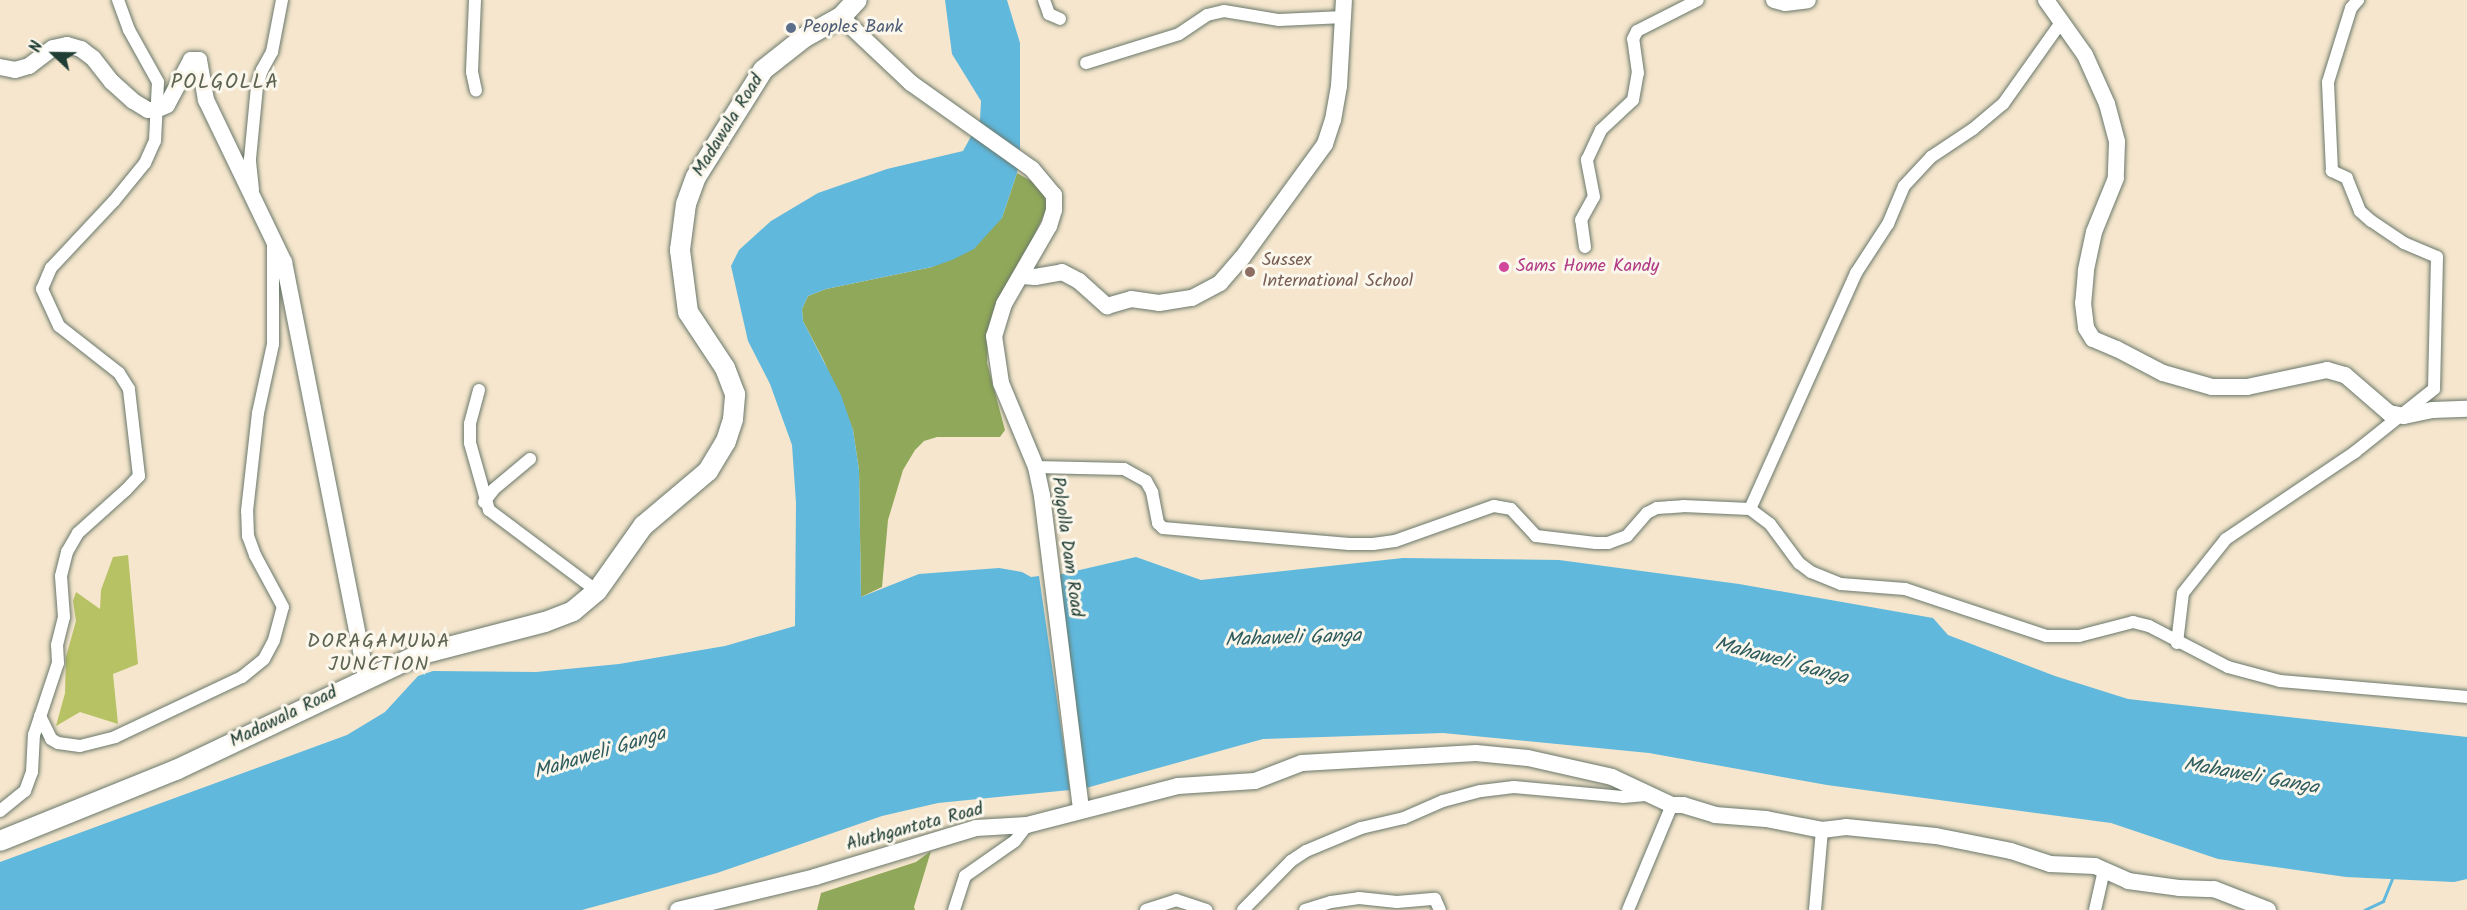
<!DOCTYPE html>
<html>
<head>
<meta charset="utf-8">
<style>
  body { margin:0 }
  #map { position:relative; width:2467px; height:910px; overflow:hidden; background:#f5e6cd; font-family:Kalam,sans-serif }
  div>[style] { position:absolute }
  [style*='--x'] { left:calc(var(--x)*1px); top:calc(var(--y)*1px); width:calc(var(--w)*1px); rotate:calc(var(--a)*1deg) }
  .green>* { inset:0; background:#b6c263 }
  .forest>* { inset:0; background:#90a859 }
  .water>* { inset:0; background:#60b8dd }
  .stream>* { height:3px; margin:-1.5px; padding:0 1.5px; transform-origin:1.5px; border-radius:1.5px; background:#60b8dd }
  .roads { filter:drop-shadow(0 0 2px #6a786a) drop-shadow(0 0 2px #6a786a) }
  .street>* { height:12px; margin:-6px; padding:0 6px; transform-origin:6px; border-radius:6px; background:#fff }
  .secondary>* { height:16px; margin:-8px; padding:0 8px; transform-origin:8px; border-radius:8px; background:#fff }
  .primary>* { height:20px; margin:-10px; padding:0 10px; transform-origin:10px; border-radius:10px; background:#fff }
  .dots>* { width:16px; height:16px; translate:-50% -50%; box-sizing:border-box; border:3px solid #fbf7ec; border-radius:50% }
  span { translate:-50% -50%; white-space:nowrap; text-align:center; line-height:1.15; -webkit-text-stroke:6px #fbf7ec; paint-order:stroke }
  .service-label { font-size:18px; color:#4e5e75 }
  .left { translate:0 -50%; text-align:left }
  .street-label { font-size:18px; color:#1f3d34 }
  .education-label { font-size:18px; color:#785e54 }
  .hotel-label { font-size:18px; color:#b23c85 }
  .water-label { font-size:20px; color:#2f5c5e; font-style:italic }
  .neighbourhood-label { font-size:20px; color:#5d6451; letter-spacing:1.5px }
  .quarter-label { font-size:21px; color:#5d6451; letter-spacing:1.5px }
  .north { position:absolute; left:24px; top:24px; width:60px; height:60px; -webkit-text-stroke:4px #fbf7ec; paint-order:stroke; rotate:292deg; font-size:16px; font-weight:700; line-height:24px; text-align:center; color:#1f3d34 }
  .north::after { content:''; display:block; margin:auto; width:21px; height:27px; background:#1f3d34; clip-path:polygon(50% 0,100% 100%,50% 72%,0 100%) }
</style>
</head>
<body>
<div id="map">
  <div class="green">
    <div style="clip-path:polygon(128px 555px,138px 664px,113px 674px,118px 724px,80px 712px,56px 726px,65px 693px,66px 657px,76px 621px,73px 601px,76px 592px,100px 609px,101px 590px,113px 557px)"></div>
  </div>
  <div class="forest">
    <div style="clip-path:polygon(1017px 173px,1040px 186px,1048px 206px,988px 335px,987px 363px,1005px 430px,1000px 437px,937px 437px,924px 441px,915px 450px,903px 470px,888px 520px,882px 587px,861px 597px,859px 470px,853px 430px,824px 361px,803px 321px,802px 309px,808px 296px,826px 289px,932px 267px,1002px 218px)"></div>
    <div style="clip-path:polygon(931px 851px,914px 907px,915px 910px,817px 910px,821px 893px,916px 862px)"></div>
  </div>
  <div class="water">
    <div style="clip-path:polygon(945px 0,1007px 0,1020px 43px,1020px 155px,1017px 173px,1002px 218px,974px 249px,952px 260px,932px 267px,826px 289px,808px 296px,802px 309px,803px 321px,841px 395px,853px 430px,859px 470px,861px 597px,919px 574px,999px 568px,1022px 572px,1031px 577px,1039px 576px,1070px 790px,938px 803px,882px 816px,717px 873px,582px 910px,0 910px,0 862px,347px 735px,385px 712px,418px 676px,433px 671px,536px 672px,619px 664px,725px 646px,795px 626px,796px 503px,792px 445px,770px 384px,748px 341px,731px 266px,739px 250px,771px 221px,818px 193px,887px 169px,963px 151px,980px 120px,981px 101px,952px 54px)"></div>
    <div style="clip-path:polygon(1136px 557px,1201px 580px,1403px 558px,1559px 560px,1739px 584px,1933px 618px,1948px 635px,2055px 676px,2128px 699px,2467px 737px,2467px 879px,2454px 882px,2346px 877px,2218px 859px,2111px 823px,1827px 785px,1649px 753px,1443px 733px,1263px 739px,1086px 788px,1058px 575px)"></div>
  </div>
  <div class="stream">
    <div style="--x:2364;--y:910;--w:21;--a:-25"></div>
    <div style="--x:2383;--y:901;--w:24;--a:-68"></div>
  </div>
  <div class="roads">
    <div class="street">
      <div style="--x:475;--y:0;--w:72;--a:92.4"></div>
      <div style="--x:472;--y:72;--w:19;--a:78"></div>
      <div style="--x:1044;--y:0;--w:15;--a:70"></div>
      <div style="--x:1049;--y:14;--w:12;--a:24"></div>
      <div style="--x:1086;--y:63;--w:97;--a:-17.3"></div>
      <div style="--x:1179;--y:34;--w:34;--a:-34"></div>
      <div style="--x:1207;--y:15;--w:17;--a:-13"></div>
      <div style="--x:1224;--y:11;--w:56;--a:9.3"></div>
      <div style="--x:1279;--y:20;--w:65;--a:-2.6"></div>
      <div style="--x:253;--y:190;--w:31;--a:-96"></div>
      <div style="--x:250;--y:159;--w:73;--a:-84.5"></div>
      <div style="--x:257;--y:86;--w:17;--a:-73"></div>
      <div style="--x:262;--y:70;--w:21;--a:-61"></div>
      <div style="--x:272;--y:52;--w:53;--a:-79.1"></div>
      <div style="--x:1585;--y:247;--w:27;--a:-98"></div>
      <div style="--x:1581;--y:220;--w:26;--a:-61"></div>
      <div style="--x:1594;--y:197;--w:38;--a:-101"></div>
      <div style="--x:1587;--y:160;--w:33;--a:-65"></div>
      <div style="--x:1601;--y:130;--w:44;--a:-43.2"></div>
      <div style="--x:1633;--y:100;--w:27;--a:-80"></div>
      <div style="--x:1638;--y:73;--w:34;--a:-98"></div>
      <div style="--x:1633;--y:39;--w:9;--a:-63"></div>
      <div style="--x:1637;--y:31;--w:68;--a:-26.9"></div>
      <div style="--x:479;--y:390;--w:35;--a:105"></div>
      <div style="--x:470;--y:424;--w:19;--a:90"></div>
      <div style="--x:470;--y:443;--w:70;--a:74.2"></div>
      <div style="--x:489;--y:510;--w:135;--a:36.9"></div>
      <div style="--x:1036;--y:467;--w:88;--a:1.3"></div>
      <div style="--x:1124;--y:469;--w:25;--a:29"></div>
      <div style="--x:1146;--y:481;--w:13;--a:61"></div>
      <div style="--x:1152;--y:492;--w:32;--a:79"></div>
      <div style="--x:1158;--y:523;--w:7;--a:45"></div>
      <div style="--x:1163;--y:528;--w:187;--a:4.9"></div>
      <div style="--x:1349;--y:544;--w:24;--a:0"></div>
      <div style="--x:1373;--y:544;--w:22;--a:-8"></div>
      <div style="--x:1395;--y:541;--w:105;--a:-19.5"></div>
      <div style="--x:1494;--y:506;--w:17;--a:10"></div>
      <div style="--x:1511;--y:509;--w:37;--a:47"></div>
      <div style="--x:1536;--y:536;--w:60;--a:6.7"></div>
      <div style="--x:1596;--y:543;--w:12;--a:0"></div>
      <div style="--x:1608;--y:543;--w:20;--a:-20"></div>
      <div style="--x:1627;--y:536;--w:30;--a:-49"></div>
      <div style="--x:1647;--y:513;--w:11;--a:-27"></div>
      <div style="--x:1657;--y:508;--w:26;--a:-4"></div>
      <div style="--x:1683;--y:506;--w:67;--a:2.6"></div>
      <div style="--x:1750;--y:509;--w:25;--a:37"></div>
      <div style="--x:1770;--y:524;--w:49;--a:53.4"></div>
      <div style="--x:1799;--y:563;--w:15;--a:37"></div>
      <div style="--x:1811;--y:572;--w:32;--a:22"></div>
      <div style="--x:1841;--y:584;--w:64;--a:4.5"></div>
      <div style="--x:1905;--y:589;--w:149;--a:18.4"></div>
      <div style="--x:2046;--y:636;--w:33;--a:0"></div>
      <div style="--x:2079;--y:636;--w:56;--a:-14.5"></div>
      <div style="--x:2133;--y:622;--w:16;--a:14"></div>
      <div style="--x:2149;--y:626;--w:89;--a:27.4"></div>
      <div style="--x:2228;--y:667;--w:54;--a:15.1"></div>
      <div style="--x:2280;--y:681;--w:188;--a:4.9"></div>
      <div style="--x:484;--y:502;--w:16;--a:-52"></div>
      <div style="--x:494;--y:489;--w:47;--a:-39.8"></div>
      <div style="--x:1750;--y:509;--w:259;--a:-65.8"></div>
      <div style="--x:1856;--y:273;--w:59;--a:-56.9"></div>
      <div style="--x:1888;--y:224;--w:41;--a:-67.2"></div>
      <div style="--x:1904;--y:186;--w:40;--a:-47"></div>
      <div style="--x:1931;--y:157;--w:50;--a:-33.7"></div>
      <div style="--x:1973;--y:129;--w:39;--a:-40"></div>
      <div style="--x:2003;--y:104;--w:102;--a:-54.6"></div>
      <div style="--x:2177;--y:643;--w:50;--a:-83.2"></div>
      <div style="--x:2183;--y:593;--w:69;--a:-51.5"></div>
      <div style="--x:2226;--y:539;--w:156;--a:-34"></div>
      <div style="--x:2355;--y:452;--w:101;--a:-38.6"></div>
      <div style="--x:2434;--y:389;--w:132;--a:-88.7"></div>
      <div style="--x:2437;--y:257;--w:36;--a:-157"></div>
      <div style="--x:2404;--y:243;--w:40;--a:-146"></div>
      <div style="--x:2371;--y:221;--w:15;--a:-138"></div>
      <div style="--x:2360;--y:211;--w:35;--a:-112"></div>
      <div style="--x:2347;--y:178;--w:17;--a:-155"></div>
      <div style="--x:2332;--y:171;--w:89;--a:-92.6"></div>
      <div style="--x:2328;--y:82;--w:77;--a:-72.7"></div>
      <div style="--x:2351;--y:8;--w:11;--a:-49"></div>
      <div style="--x:40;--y:716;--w:25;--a:64"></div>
      <div style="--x:51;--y:739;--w:8;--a:30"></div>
      <div style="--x:58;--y:743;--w:22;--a:8"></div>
      <div style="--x:80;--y:746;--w:36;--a:-14"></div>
      <div style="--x:115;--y:737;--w:140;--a:-25.3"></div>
      <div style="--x:242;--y:677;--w:28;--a:-39"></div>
      <div style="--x:264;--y:659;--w:21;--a:-62"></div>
      <div style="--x:274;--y:640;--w:34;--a:-75"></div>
      <div style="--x:283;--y:607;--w:59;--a:-118.3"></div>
      <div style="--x:255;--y:555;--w:20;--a:-110"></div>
      <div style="--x:248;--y:536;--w:25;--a:-92"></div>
      <div style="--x:247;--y:511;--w:99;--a:-83.6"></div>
      <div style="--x:258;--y:413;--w:71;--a:-77.7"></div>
      <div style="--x:273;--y:344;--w:101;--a:-90"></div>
      <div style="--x:0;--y:811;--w:32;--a:-39"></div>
      <div style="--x:25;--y:791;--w:20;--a:-70"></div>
      <div style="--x:32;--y:772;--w:37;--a:-87"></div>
      <div style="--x:34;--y:735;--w:76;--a:-71.6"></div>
      <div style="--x:58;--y:663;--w:18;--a:-93"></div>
      <div style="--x:57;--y:645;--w:29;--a:-76"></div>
      <div style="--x:64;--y:617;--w:41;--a:-94.2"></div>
      <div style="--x:61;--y:576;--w:25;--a:-76"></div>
      <div style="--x:67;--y:552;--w:22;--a:-60"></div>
      <div style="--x:78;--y:533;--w:64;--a:-41.9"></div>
      <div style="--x:126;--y:490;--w:19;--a:-47"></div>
      <div style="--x:139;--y:476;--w:88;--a:-96.6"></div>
      <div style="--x:129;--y:389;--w:19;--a:-122"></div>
      <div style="--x:119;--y:373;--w:76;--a:-141.9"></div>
      <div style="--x:59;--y:326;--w:41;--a:-114.7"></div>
      <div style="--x:42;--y:289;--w:23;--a:-67"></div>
      <div style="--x:51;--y:268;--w:92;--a:-46.8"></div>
      <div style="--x:114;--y:201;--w:49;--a:-50.8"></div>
      <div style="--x:145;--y:163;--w:24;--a:-66"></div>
      <div style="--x:155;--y:141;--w:59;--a:-87.1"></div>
      <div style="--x:158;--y:82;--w:60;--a:-119.1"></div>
      <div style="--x:129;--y:30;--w:32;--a:-110"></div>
      <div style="--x:954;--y:910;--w:36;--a:-72"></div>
      <div style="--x:965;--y:876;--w:61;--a:-35"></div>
      <div style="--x:1015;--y:841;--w:20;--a:-53"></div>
      <div style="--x:1146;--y:910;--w:32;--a:-18"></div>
      <div style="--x:1176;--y:900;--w:32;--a:18"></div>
      <div style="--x:1243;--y:910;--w:69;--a:-45.6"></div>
      <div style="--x:1291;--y:861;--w:18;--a:-34"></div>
      <div style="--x:1306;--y:851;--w:60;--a:-22.7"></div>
      <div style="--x:1361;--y:828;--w:44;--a:-13.1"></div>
      <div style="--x:1404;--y:818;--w:43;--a:-23.6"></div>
      <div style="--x:1443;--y:801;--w:39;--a:-15"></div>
      <div style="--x:1481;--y:791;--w:33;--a:-7"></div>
      <div style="--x:1514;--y:787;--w:109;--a:5.2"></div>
      <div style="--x:1623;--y:797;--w:25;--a:-5"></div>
      <div style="--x:1305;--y:910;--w:27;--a:-17"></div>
      <div style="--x:1331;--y:902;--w:28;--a:-8"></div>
      <div style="--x:1359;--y:898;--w:38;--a:6"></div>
      <div style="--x:1397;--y:902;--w:38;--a:-5"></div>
      <div style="--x:1435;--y:899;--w:12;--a:66"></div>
      <div style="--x:1628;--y:910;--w:114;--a:-67.3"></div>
      <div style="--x:1815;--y:910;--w:80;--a:-85"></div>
      <div style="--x:2095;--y:910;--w:41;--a:-77.3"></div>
    </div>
    <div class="secondary">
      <div style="--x:1774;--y:0;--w:11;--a:15"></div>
      <div style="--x:1785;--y:3;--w:23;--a:-7"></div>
      <div style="--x:2046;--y:0;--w:67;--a:54.7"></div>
      <div style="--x:2085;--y:55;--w:54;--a:65.8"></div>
      <div style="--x:2107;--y:104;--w:39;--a:75"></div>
      <div style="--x:2117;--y:142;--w:36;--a:92"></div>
      <div style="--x:2116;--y:178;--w:58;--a:112.2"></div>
      <div style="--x:2094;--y:232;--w:40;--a:102"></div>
      <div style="--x:2086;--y:271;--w:32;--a:95"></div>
      <div style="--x:2083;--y:303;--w:25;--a:83"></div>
      <div style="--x:2086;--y:328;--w:13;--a:58"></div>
      <div style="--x:2093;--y:339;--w:26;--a:23"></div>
      <div style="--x:2117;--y:349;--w:52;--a:27.6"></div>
      <div style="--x:2163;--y:373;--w:51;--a:15.9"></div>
      <div style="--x:2212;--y:387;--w:35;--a:0"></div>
      <div style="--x:2247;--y:387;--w:82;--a:-12"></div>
      <div style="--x:2327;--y:370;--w:19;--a:16"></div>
      <div style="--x:2345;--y:375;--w:58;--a:40.8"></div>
      <div style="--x:2389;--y:413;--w:15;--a:11"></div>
      <div style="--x:2404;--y:416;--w:29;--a:-12"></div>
      <div style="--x:2432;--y:410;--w:35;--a:-2"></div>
      <div style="--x:841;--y:17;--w:96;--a:43.3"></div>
      <div style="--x:911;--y:83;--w:148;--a:35.4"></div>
      <div style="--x:1032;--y:169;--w:34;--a:50"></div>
      <div style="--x:1054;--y:195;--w:15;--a:90"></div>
      <div style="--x:1054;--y:210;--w:17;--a:107"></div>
      <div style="--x:1049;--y:226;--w:90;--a:120"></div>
      <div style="--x:1004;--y:304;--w:34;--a:107"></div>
      <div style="--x:994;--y:336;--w:48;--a:81.5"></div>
      <div style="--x:1001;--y:383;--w:91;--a:67.4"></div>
      <div style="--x:1036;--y:467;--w:30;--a:78"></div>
      <div style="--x:1042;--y:496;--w:315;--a:82.9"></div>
      <div style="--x:0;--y:67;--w:15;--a:11"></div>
      <div style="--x:15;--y:70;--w:15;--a:-16"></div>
      <div style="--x:29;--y:66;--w:30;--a:-37"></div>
      <div style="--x:53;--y:48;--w:14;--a:-12"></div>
      <div style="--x:67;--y:45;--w:15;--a:16"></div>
      <div style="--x:81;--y:49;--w:15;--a:37"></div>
      <div style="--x:93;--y:58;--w:31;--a:52"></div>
      <div style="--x:112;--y:82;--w:28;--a:42"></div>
      <div style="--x:133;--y:101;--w:17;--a:31"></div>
      <div style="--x:148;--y:110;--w:8;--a:0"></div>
      <div style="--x:156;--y:110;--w:12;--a:-24"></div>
      <div style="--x:167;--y:105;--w:51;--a:-61.9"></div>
      <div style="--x:191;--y:60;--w:8;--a:0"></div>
      <div style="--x:199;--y:60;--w:41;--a:80.1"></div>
      <div style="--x:206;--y:100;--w:180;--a:64.3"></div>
      <div style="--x:284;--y:262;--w:424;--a:78.8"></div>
      <div style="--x:1022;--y:276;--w:13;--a:4"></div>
      <div style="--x:1035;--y:277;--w:27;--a:-10"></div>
      <div style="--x:1062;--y:272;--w:19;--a:28"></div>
      <div style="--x:1079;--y:281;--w:38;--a:42"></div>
      <div style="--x:1107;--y:306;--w:25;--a:-16"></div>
      <div style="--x:1131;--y:299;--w:28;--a:8"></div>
      <div style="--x:1159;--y:303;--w:33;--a:-9"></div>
      <div style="--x:1192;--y:298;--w:32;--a:-28"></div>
      <div style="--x:1220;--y:283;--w:33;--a:-49"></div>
      <div style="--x:1242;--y:258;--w:141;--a:-53.9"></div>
      <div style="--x:1325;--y:144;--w:25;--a:-72"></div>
      <div style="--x:1333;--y:120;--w:35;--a:-80"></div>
      <div style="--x:1339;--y:86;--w:86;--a:-86.7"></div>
      <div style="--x:678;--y:910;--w:141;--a:-13.5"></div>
      <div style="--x:815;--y:877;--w:168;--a:-16.9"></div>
      <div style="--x:976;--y:828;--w:51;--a:-3.4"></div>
      <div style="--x:1027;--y:825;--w:156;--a:-14.5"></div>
      <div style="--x:1178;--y:786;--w:77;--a:-3.7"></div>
      <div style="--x:1255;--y:781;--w:50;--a:-21"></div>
      <div style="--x:1302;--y:763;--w:174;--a:-3.3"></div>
      <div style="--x:1476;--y:753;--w:52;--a:5.5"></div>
      <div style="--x:1528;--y:758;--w:86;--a:12.7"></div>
      <div style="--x:1612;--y:777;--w:66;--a:25"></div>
      <div style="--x:1672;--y:805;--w:11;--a:0"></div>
      <div style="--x:1683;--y:805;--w:34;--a:17"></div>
      <div style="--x:1715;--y:815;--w:51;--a:4.5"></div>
      <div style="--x:1766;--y:819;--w:57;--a:11.1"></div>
      <div style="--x:1822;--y:830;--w:24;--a:-7"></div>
      <div style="--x:1846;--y:827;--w:90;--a:5.7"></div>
      <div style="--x:1936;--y:836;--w:76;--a:11.3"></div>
      <div style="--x:2011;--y:851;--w:41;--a:18.4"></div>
      <div style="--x:2050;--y:864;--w:45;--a:2.5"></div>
      <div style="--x:2095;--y:866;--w:36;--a:24"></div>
      <div style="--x:2128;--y:881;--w:51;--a:7.8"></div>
      <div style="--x:2179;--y:888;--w:35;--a:2"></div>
      <div style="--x:2214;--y:889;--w:58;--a:21.3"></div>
    </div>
    <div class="primary">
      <div style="--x:0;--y:841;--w:190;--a:-22"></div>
      <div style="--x:176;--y:770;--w:268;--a:-25.4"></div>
      <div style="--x:418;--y:655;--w:131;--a:-14.6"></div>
      <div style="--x:545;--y:622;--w:30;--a:-21"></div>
      <div style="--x:573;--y:611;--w:31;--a:-40"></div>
      <div style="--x:597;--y:591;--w:80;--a:-54.7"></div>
      <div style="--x:643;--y:526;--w:85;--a:-40.2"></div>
      <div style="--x:708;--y:471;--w:35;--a:-59"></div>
      <div style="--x:726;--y:441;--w:23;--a:-72"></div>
      <div style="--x:733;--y:419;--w:25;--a:-85"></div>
      <div style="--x:735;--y:394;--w:28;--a:-111"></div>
      <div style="--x:725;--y:368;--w:67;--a:-123.5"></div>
      <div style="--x:688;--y:312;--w:63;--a:-97.4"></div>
      <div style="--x:680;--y:250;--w:46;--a:-82.6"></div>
      <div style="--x:686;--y:204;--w:29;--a:-70"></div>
      <div style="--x:696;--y:177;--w:126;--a:-57.9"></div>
      <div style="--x:763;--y:70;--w:53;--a:-38.2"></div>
      <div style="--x:805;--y:37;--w:41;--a:-29.1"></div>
      <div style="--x:841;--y:17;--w:23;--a:-47"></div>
    </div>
  </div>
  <div class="dots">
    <div style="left:791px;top:28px;background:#5c6f8a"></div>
    <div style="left:1504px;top:267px;background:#d1479c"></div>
    <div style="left:1250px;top:272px;background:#8d6e63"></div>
  </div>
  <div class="service-label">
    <span class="left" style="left:803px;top:28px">Peoples Bank</span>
  </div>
  <div class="street-label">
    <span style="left:729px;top:126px;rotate:-58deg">Madawala Road</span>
    <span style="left:1066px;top:547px;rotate:82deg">Polgolla Dam Road</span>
    <span style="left:284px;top:718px;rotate:-26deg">Madawala Road</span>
    <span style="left:915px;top:828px;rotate:-15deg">Aluthgantota Road</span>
  </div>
  <div class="education-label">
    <span class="left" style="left:1262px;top:272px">Sussex<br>International School</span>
  </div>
  <div class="hotel-label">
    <span class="left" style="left:1516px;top:267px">Sams Home Kandy</span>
  </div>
  <div class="water-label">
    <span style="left:1293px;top:639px;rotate:-2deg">Mahaweli Ganga</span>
    <span style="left:1781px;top:662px;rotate:15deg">Mahaweli Ganga</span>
    <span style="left:600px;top:754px;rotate:-17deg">Mahaweli Ganga</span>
    <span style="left:2251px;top:777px;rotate:10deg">Mahaweli Ganga</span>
  </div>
  <div class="neighbourhood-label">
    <span style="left:379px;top:654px">DORAGAMUWA<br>JUNCTION</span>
  </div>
  <div class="quarter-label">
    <span style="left:225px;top:83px">POLGOLLA</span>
  </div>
  <div class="north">N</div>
</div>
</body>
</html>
